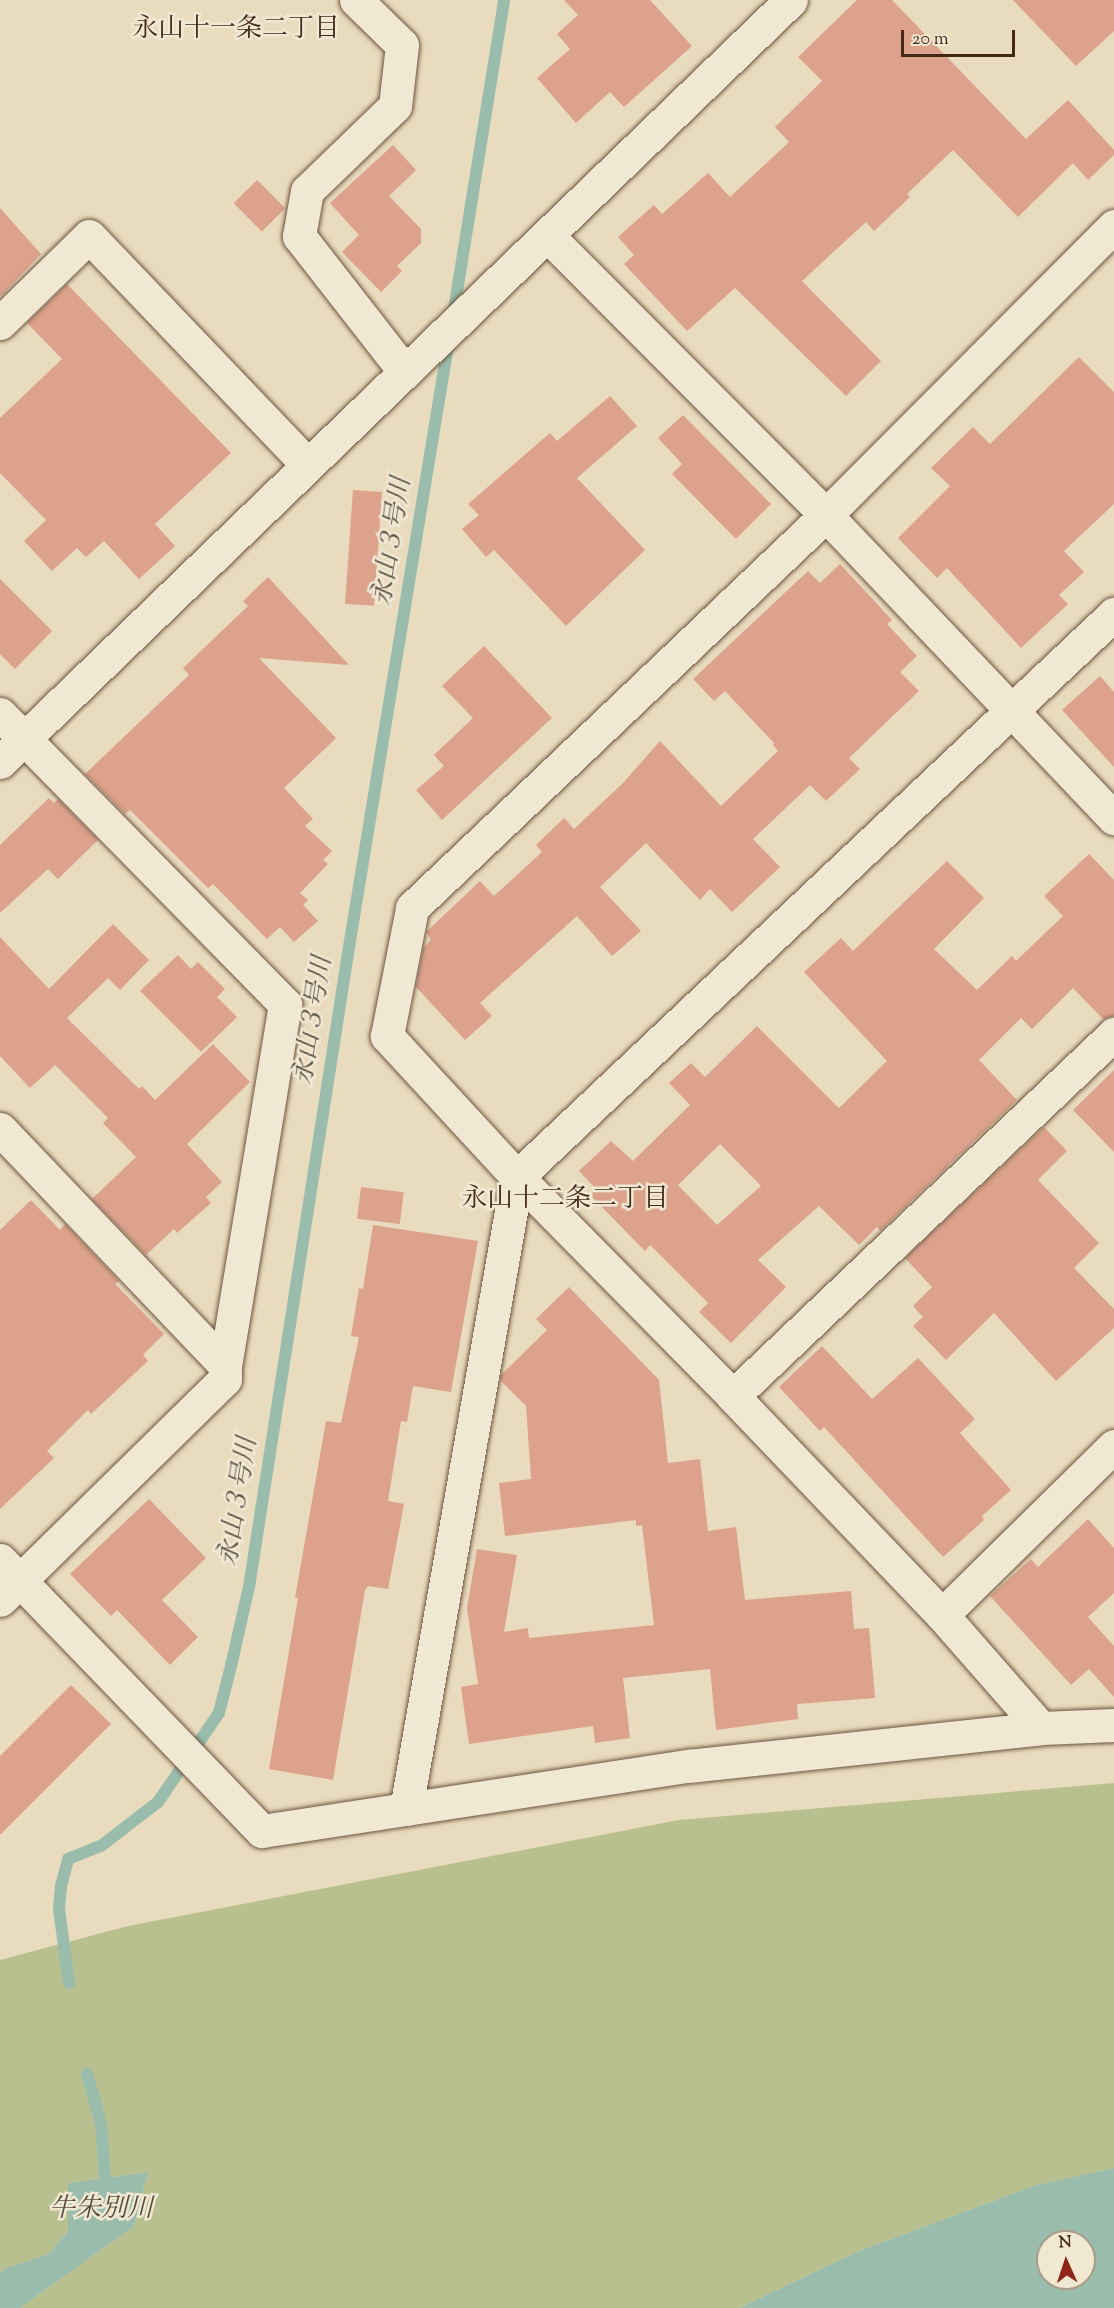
<!DOCTYPE html>
<html>
<head>
<meta charset="utf-8">
<style>
  body { margin:0 }
  #map { position:relative; width:1114px; height:2308px; overflow:hidden; background:#e9dbbd; font-family:"Sorts Mill Goudy","Noto Serif JP",serif }
  div>[style] { position:absolute }
  [style*='--x'] { left:calc(var(--x)*1px); top:calc(var(--y)*1px); width:calc(var(--w)*1px); rotate:calc(var(--a)*1deg) }
  .green>* { inset:0; background:#b9c08f }
  .water>* { inset:0; background:#99bcac }
  .stream>* { height:12px; margin:-6px; padding:0 6px; transform-origin:6px; border-radius:6px; background:#99bcac }
  .building>* { inset:0; background:#dca28b; transform-origin:0 0 }
  .roads { filter:drop-shadow(0 0 2px #6c5540) drop-shadow(0 0 2px #6c5540) }
  .minor>* { height:33px; margin:-16.5px; padding:0 16.5px; transform-origin:16.5px; border-radius:16.5px; background:#f1e8d4 }
  span { translate:-50% -50%; white-space:nowrap; text-align:center; line-height:1.15; -webkit-text-stroke:5px #f1e8d4; paint-order:stroke }
  .neighbourhood-label { font-size:26px; color:#432817 }
  .water-label { font-size:26px; color:#584d3c; font-style:italic }
  .north { position:absolute; left:1036px; top:2230px; width:60px; height:60px; box-sizing:border-box; background:#f1e8d4; border:2px solid #ab9b88; border-radius:50%; rotate:357deg; font-size:16px; font-weight:700; line-height:24px; text-align:center; color:#432817 }
  .north::after { content:''; display:block; margin:auto; width:21px; height:27px; background:#8f2418; clip-path:polygon(50% 0,100% 100%,50% 72%,0 100%) }
  .scale { position:absolute; left:901px; top:30px; width:114px; height:27px; box-sizing:border-box; border:3px solid #432817; border-top:0; padding-left:8px; font-size:18px; line-height:21px; white-space:nowrap; color:#432817; -webkit-text-stroke:4px #f1e8d4; paint-order:stroke }
</style>
</head>
<body>
<div id="map">
  <div class="green">
    <div style="clip-path:polygon(1114px 1783px,1114px 2168px,1036px 2185px,859px 2251px,739px 2308px,20px 2308px,134px 2226px,148px 2172px,68px 2183px,68px 2231px,49px 2254px,4px 2269px,0 2273px,0 1960px,128px 1926px,679px 1820px)"></div>
  </div>
  <div class="water">
    <div style="clip-path:polygon(evenodd,1114px 2168px,1114px 2308px,739px 2308px,859px 2251px,1036px 2185px,1114px 2168px,1048px 2242px,1084px 2242px,1084px 2278px,1048px 2278px,1048px 2242px)"></div>
    <div style="clip-path:polygon(148px 2172px,134px 2226px,20px 2308px,0 2308px,0 2273px,4px 2269px,49px 2254px,68px 2231px,68px 2183px)"></div>
  </div>
  <div class="stream">
    <div style="--x:453;--y:316;--w:320;--a:-80.8"></div>
    <div style="--x:69;--y:1983;--w:75;--a:-97.7"></div>
    <div style="--x:59;--y:1909;--w:23;--a:-85"></div>
    <div style="--x:61;--y:1886;--w:28;--a:-75"></div>
    <div style="--x:68;--y:1859;--w:35;--a:-22"></div>
    <div style="--x:101;--y:1846;--w:72;--a:-37.7"></div>
    <div style="--x:158;--y:1802;--w:108;--a:-55.6"></div>
    <div style="--x:219;--y:1713;--w:49;--a:-75.7"></div>
    <div style="--x:231;--y:1666;--w:81;--a:-77.2"></div>
    <div style="--x:249;--y:1587;--w:648;--a:-81.12"></div>
    <div style="--x:349;--y:947;--w:616;--a:-80.66"></div>
    <div style="--x:87;--y:2074;--w:51;--a:74.1"></div>
    <div style="--x:101;--y:2123;--w:71;--a:86"></div>
  </div>
  <div class="building">
    <div style="clip-path:polygon(564px 0,650px 0,692px 46px,624px 107px,610px 92px,576px 123px,537px 78px,570px 49px,557px 34px,578px 15px)"></div>
    <div style="clip-path:polygon(857px 0,892px 0,1026px 139px,1068px 100px,1114px 150px,1114px 155px,1088px 180px,1073px 163px,1018px 217px,953px 150px,907px 194px,910px 197px,874px 231px,866px 222px,802px 281px,881px 361px,846px 396px,735px 288px,687px 331px,624px 264px,634px 255px,618px 237px,654px 205px,662px 214px,708px 173px,730px 197px,789px 142px,775px 127px,822px 81px,798px 57px)"></div>
    <div style="clip-path:polygon(1013px 0,1114px 0,1114px 31px,1076px 66px)"></div>
    <div style="clip-path:polygon(393px 145px,416px 170px,389px 196px,421px 229px,421px 243px,397px 266px,402px 271px,381px 292px,342px 252px,359px 235px,330px 203px)"></div>
    <div style="left:257px;top:180px;width:40px;height:33px;rotate:45deg"></div>
    <div style="clip-path:polygon(0 208px,41px 254px,1px 296px,0 295px)"></div>
    <div style="clip-path:polygon(67px 284px,231px 453px,155px 524px,175px 546px,139px 579px,104px 541px,86px 557px,77px 548px,52px 571px,24px 541px,46px 520px,0 473px,0 418px,62px 359px,27px 323px)"></div>
    <div style="clip-path:polygon(1079px 357px,1114px 392px,1114px 504px,1064px 551px,1084px 572px,1059px 595px,1068px 604px,1021px 648px,947px 568px,937px 578px,898px 538px,950px 486px,931px 468px,973px 427px,990px 444px)"></div>
    <div style="clip-path:polygon(610px 396px,637px 426px,577px 478px,645px 550px,566px 626px,494px 550px,486px 557px,462px 529px,479px 515px,468px 504px,550px 433px,557px 441px)"></div>
    <div style="clip-path:polygon(683px 415px,771px 504px,736px 539px,672px 474px,682px 464px,658px 438px)"></div>
    <div style="left:353px;top:490px;width:29px;height:114px;rotate:4deg"></div>
    <div style="clip-path:polygon(840px 564px,892px 620px,887px 624px,917px 656px,900px 672px,919px 691px,849px 758px,860px 769px,826px 801px,810px 785px,753px 839px,780px 867px,732px 912px,710px 889px,700px 900px,646px 843px,600px 887px,641px 931px,612px 956px,577px 916px,480px 1003px,492px 1016px,465px 1040px,416px 987px,423px 948px,431px 940px,426px 932px,480px 881px,494px 896px,542px 852px,536px 845px,564px 818px,574px 829px,623px 783px,660px 741px,721px 806px,778px 751px,773px 745px,774px 743px,725px 691px,714px 701px,693px 679px,808px 571px,820px 583px)"></div>
    <div style="clip-path:polygon(268px 577px,349px 665px,259px 658px,336px 738px,284px 788px,313px 819px,305px 826px,332px 851px,323px 860px,328px 864px,300px 893px,308px 900px,303px 905px,318px 921px,294px 942px,280px 927px,267px 939px,213px 884px,208px 888px,130px 810px,125px 814px,85px 774px,189px 675px,183px 668px,248px 606px,243px 601px)"></div>
    <div style="clip-path:polygon(0 579px,52px 631px,15px 669px,0 654px)"></div>
    <div style="clip-path:polygon(484px 646px,552px 718px,442px 820px,416px 790px,444px 766px,434px 755px,473px 718px,442px 686px)"></div>
    <div style="clip-path:polygon(1100px 676px,1114px 692px,1114px 767px,1062px 710px)"></div>
    <div style="clip-path:polygon(49px 798px,54px 803px,58px 799px,98px 840px,58px 879px,48px 869px,0 913px,0 845px)"></div>
    <div style="clip-path:polygon(evenodd,1089px 854px,1114px 880px,1114px 1016px,1103px 1019px,1073px 988px,1032px 1029px,1021px 1018px,979px 1060px,1017px 1100px,880px 1231px,877px 1227px,859px 1245px,819px 1206px,758px 1260px,786px 1287px,731px 1343px,699px 1312px,708px 1303px,650px 1245px,645px 1251px,590px 1195px,596px 1189px,579px 1171px,611px 1141px,633px 1161px,690px 1105px,669px 1083px,691px 1063px,705px 1077px,757px 1026px,839px 1108px,887px 1061px,804px 972px,841px 938px,853px 951px,947px 861px,984px 898px,934px 949px,977px 990px,1012px 956px,1016px 961px,1063px 916px,1044px 896px,1089px 854px,720px 1144px,761px 1186px,717px 1225px,678px 1185px,720px 1144px)"></div>
    <div style="clip-path:polygon(113px 924px,149px 960px,120px 990px,108px 978px,67px 1018px,139px 1089px,142px 1086px,155px 1100px,213px 1044px,250px 1082px,187px 1144px,222px 1182px,206px 1197px,211px 1203px,177px 1233px,174px 1229px,146px 1255px,92px 1199px,136px 1157px,103px 1123px,108px 1118px,55px 1065px,30px 1088px,0 1056px,0 937px,49px 989px)"></div>
    <div style="clip-path:polygon(178px 955px,191px 969px,198px 962px,225px 989px,217px 997px,237px 1017px,201px 1052px,140px 991px)"></div>
    <div style="clip-path:polygon(1114px 1070px,1114px 1152px,1073px 1110px)"></div>
    <div style="clip-path:polygon(1044px 1127px,1067px 1151px,1038px 1180px,1099px 1243px,1074px 1268px,1114px 1309px,1114px 1328px,1056px 1381px,994px 1313px,946px 1360px,913px 1326px,923px 1317px,913px 1306px,932px 1287px,905px 1258px)"></div>
    <div style="left:361px;top:1187px;width:43px;height:32px;rotate:7deg"></div>
    <div style="clip-path:polygon(31px 1200px,60px 1230px,65px 1224px,119px 1281px,115px 1284px,164px 1334px,143px 1355px,148px 1361px,91px 1414px,88px 1410px,47px 1451px,54px 1458px,0 1509px,0 1230px)"></div>
    <div style="clip-path:polygon(373px 1225px,478px 1241px,451px 1392px,413px 1386px,407px 1422px,401px 1421px,388px 1501px,404px 1504px,388px 1589px,368px 1586px,365px 1590px,333px 1780px,269px 1769px,298px 1598px,295px 1598px,326px 1421px,341px 1423px,359px 1337px,351px 1336px,359px 1288px,363px 1289px)"></div>
    <div style="clip-path:polygon(569px 1287px,659px 1380px,668px 1463px,700px 1459px,708px 1531px,736px 1527px,745px 1600px,851px 1591px,854px 1629px,869px 1628px,875px 1698px,797px 1704px,798px 1719px,716px 1730px,710px 1669px,623px 1678px,630px 1738px,595px 1743px,593px 1726px,469px 1744px,461px 1687px,478px 1684px,467px 1608px,477px 1549px,517px 1555px,504px 1632px,528px 1628px,529px 1638px,654px 1625px,642px 1525px,636px 1526px,636px 1520px,505px 1536px,499px 1483px,531px 1479px,526px 1406px,500px 1380px,502px 1374px,547px 1330px,536px 1319px)"></div>
    <div style="clip-path:polygon(822px 1346px,872px 1399px,918px 1358px,975px 1419px,960px 1433px,1011px 1490px,982px 1516px,984px 1520px,943px 1557px,824px 1427px,820px 1431px,779px 1387px)"></div>
    <div style="clip-path:polygon(149px 1499px,206px 1558px,162px 1600px,198px 1637px,170px 1665px,117px 1610px,111px 1616px,70px 1574px)"></div>
    <div style="clip-path:polygon(1088px 1519px,1114px 1548px,1114px 1593px,1088px 1617px,1114px 1646px,1114px 1697px,1089px 1669px,1071px 1685px,990px 1596px,1031px 1559px,1038px 1567px)"></div>
    <div style="clip-path:polygon(71px 1685px,111px 1724px,0 1835px,0 1756px)"></div>
  </div>
  <div class="roads">
    <div class="minor">
      <div style="--x:356;--y:0;--w:64;--a:44.4"></div>
      <div style="--x:402;--y:45;--w:61;--a:96.5"></div>
      <div style="--x:395;--y:106;--w:122;--a:136"></div>
      <div style="--x:307;--y:191;--w:46;--a:100.1"></div>
      <div style="--x:299;--y:236;--w:172;--a:52.1"></div>
      <div style="--x:548;--y:236;--w:394;--a:45.1"></div>
      <div style="--x:826;--y:515;--w:418;--a:46.5"></div>
      <div style="--x:0;--y:323;--w:124;--a:-44.3"></div>
      <div style="--x:89;--y:236;--w:315;--a:46.3"></div>
      <div style="--x:0;--y:714;--w:407;--a:45.5"></div>
      <div style="--x:285;--y:1004;--w:366;--a:99.4"></div>
      <div style="--x:225;--y:1365;--w:14;--a:90"></div>
      <div style="--x:225;--y:1379;--w:315;--a:135.5"></div>
      <div style="--x:0;--y:762;--w:1098;--a:-43.93"></div>
      <div style="--x:0;--y:1129;--w:326;--a:46.4"></div>
      <div style="--x:733;--y:1396;--w:526;--a:-43.54"></div>
      <div style="--x:0;--y:1560;--w:377;--a:46"></div>
      <div style="--x:262;--y:1831;--w:431;--a:-8.7"></div>
      <div style="--x:688;--y:1766;--w:355;--a:-6.1"></div>
      <div style="--x:1041;--y:1728;--w:73;--a:-2.4"></div>
      <div style="--x:942;--y:1615;--w:241;--a:-44.5"></div>
      <div style="--x:1041;--y:1728;--w:150;--a:-131.2"></div>
      <div style="--x:942;--y:1615;--w:303;--a:-133.7"></div>
      <div style="--x:733;--y:1396;--w:308;--a:-134.6"></div>
      <div style="--x:517;--y:1177;--w:192;--a:-132.7"></div>
      <div style="--x:387;--y:1036;--w:130;--a:-78.9"></div>
      <div style="--x:412;--y:908;--w:571;--a:-43.51"></div>
      <div style="--x:826;--y:515;--w:408;--a:-45.1"></div>
      <div style="--x:406;--y:1809;--w:642;--a:-80.04"></div>
      <div style="--x:517;--y:1177;--w:821;--a:-43.32"></div>
    </div>
  </div>
  <div class="neighbourhood-label">
    <span style="left:236px;top:30px">永山十一条二丁目</span>
    <span style="left:565px;top:1200px">永山十二条二丁目</span>
  </div>
  <div class="water-label">
    <span style="left:393px;top:542px;rotate:-81deg">永山３号川</span>
    <span style="left:314px;top:1021px;rotate:-81deg">永山３号川</span>
    <span style="left:239px;top:1502px;rotate:-81deg">永山３号川</span>
    <span style="left:101px;top:2210px">牛朱別川</span>
  </div>
  <div class="north">N</div>
  <div class="scale">20 m</div>
</div>
</body>
</html>
